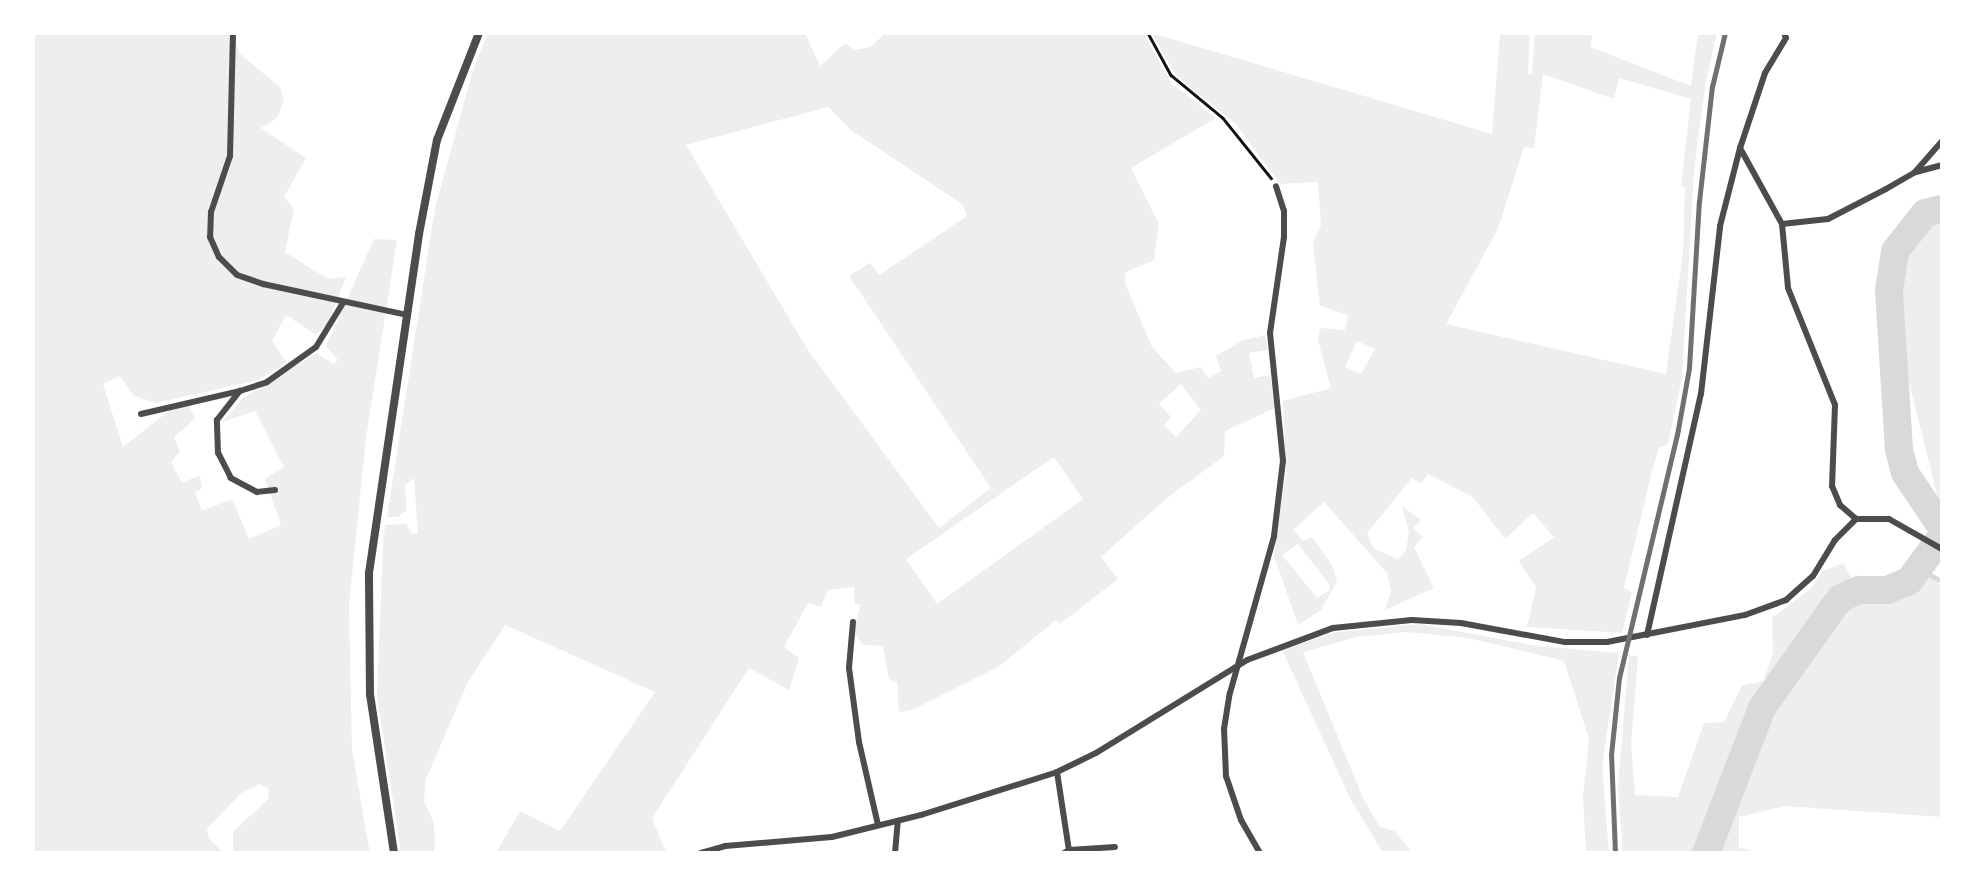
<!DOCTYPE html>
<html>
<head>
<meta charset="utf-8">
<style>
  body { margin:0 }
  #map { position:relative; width:1975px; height:886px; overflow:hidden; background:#fff; font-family:"Source Sans 3",sans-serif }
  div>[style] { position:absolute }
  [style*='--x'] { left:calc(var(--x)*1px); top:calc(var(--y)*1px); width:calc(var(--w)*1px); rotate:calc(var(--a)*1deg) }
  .green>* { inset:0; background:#eee }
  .stream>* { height:4.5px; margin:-2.25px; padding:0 2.25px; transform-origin:2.25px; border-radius:2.25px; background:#d9d9d9 }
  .river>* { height:28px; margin:-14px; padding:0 14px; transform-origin:14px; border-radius:14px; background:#d9d9d9 }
  .path>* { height:2.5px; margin:-1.25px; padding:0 1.25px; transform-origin:1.25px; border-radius:1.25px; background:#111 }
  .minor>* { height:6px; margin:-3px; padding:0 3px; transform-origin:3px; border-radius:3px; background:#4c4c4c }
  .tertiary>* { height:8px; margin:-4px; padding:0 4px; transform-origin:4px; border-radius:4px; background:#4c4c4c }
  .rail>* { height:4.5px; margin:-2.25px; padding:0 2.25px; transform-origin:2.25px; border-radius:2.25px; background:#707070 }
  span { translate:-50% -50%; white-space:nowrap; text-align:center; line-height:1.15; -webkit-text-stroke:5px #fff; paint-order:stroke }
  .frame { position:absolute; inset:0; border:35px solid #fff; pointer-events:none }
</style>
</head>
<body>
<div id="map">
  <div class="green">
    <div style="clip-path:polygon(33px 33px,234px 33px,239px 53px,280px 87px,284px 101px,277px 118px,261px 128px,306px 158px,284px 197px,294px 209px,285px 252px,328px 279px,346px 277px,328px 323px,316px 335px,286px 315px,272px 341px,287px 363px,258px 380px,156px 403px,134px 396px,120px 376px,103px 384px,123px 447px,170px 410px,188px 403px,195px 419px,174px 437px,180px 452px,171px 462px,182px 483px,200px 475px,202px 488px,195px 493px,202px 511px,232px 499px,249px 539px,281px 525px,265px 479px,284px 467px,255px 411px,222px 422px,243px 398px,317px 353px,333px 364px,338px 360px,326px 346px,374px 239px,397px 240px,366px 438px,349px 604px,352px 750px,370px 853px,233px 853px,233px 832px,269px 798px,268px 788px,259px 784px,241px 793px,207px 829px,209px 839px,224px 853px,33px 853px)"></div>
    <div style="clip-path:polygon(evenodd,488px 33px,805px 33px,820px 66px,845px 43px,855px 50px,871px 47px,885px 33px,1143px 33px,1172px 84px,1216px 118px,1131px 168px,1159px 224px,1154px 260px,1126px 272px,1125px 283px,1152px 347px,1176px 373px,1201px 367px,1208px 378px,1221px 371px,1216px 356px,1241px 341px,1265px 335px,1268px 350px,1249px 353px,1254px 378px,1270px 375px,1275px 408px,1225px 431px,1224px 456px,1167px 498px,1101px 557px,1118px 579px,1060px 624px,1056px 620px,998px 667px,912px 710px,899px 712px,897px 682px,889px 679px,883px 646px,864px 645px,853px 632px,861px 604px,855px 604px,854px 587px,828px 590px,821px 607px,808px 603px,784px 647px,799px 658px,789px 690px,749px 668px,652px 818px,665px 850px,673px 853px,496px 853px,520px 811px,560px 831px,655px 692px,505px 625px,468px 682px,426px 779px,424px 801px,434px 823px,435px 853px,401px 853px,377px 696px,383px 545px,385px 525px,406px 524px,412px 534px,418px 533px,414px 478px,405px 485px,407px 510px,398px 517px,387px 517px,435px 208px,473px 70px,488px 33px,828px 107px,852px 131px,963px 205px,967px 216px,879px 275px,870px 263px,849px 276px,991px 488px,939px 528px,808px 350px,686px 145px,828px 107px,488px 33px,1181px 384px,1201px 410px,1176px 437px,1164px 426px,1171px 417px,1159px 404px,1181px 384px,488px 33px,1054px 457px,1083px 499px,937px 604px,906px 559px,1054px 457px)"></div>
    <div style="clip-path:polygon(evenodd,1152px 33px,1492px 134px,1500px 33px,1530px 33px,1528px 73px,1532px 75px,1535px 33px,1593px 33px,1590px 47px,1691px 86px,1698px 33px,1717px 33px,1706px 81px,1694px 170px,1682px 378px,1668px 444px,1659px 448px,1653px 467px,1624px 588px,1632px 592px,1622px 633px,1527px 627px,1536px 587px,1519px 561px,1554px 537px,1533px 513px,1505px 539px,1473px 497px,1428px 474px,1421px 484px,1412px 478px,1367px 533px,1374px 549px,1398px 559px,1406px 550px,1409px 532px,1402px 506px,1421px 520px,1413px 528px,1423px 537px,1414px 547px,1434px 588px,1385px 610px,1391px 591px,1387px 573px,1324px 502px,1293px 530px,1303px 541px,1312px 537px,1332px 565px,1337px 582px,1321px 610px,1298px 625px,1274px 556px,1286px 470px,1283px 401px,1331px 388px,1318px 340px,1320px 328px,1345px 330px,1348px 315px,1320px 306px,1313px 243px,1321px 225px,1318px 182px,1280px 184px,1236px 124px,1176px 76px,1152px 33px,1543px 74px,1614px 99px,1619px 78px,1691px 99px,1681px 186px,1685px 187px,1683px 253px,1666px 374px,1446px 324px,1498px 229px,1524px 147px,1534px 148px,1543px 74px,1152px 33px,1357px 341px,1375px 349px,1361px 374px,1345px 367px,1357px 341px,1152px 33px,1298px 544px,1329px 584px,1330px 590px,1317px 598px,1282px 555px,1298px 544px)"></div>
    <div style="clip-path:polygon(1942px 213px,1942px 514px,1897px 335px,1901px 251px,1929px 218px)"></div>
    <div style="clip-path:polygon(1843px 563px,1851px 577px,1849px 590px,1862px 600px,1903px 596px,1932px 575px,1942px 588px,1942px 817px,1785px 806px,1739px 817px,1739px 847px,1759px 853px,1623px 853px,1618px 786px,1629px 655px,1638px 656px,1631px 744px,1635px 795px,1678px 797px,1704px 723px,1724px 722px,1742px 685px,1764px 681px,1773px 652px,1772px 618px,1810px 589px,1823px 571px)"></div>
    <div style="clip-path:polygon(1419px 624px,1537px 646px,1619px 653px,1602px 766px,1609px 853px,1586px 853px,1583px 796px,1589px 739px,1564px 661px,1469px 638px,1406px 632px,1357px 637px,1303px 652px,1363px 798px,1379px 826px,1395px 831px,1412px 853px,1383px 853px,1350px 798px,1282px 650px,1336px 632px)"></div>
  </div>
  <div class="stream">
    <div style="--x:1939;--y:523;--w:3;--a:0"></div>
    <div style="--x:1919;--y:569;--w:26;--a:28"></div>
  </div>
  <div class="river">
    <div style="--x:1942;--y:209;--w:17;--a:167"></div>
    <div style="--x:1925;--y:213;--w:48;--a:128.3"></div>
    <div style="--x:1895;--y:251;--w:40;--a:98.5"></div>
    <div style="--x:1889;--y:291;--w:159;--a:86.4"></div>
    <div style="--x:1899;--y:450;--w:24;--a:75"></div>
    <div style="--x:1905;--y:473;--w:66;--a:56.1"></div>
    <div style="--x:1706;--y:853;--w:155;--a:-68.9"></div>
    <div style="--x:1762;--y:708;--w:121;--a:-54.7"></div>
    <div style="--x:1832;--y:609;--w:14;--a:-51"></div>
    <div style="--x:1841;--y:598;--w:20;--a:-24"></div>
    <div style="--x:1859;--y:590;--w:28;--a:0"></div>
    <div style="--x:1887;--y:590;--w:24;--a:-22"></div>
    <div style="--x:1909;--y:581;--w:56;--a:-53.7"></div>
  </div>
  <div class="path">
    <div style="--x:1148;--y:33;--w:48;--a:61.3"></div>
    <div style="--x:1171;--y:75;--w:67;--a:39.6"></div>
    <div style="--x:1223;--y:118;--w:77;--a:51.3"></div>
  </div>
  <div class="minor">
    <div style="--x:233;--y:33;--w:123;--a:91.4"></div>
    <div style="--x:230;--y:156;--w:59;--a:108.7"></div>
    <div style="--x:211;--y:212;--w:25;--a:92"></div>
    <div style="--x:210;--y:237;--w:22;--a:66"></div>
    <div style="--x:219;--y:257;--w:25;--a:45"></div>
    <div style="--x:237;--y:275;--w:28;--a:19"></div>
    <div style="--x:263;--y:284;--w:147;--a:12.1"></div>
    <div style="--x:1784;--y:33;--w:5;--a:68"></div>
    <div style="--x:1786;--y:38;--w:41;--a:121"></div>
    <div style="--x:1765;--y:73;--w:79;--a:108.4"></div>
    <div style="--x:1740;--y:148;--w:87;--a:61.1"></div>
    <div style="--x:1782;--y:224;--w:64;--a:84.6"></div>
    <div style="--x:1788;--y:288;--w:126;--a:68.1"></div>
    <div style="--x:1835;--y:405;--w:81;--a:92.1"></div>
    <div style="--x:1832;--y:486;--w:21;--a:67"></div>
    <div style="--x:1840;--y:505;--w:21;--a:41"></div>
    <div style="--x:1916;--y:172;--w:27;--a:-15"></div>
    <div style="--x:1782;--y:224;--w:46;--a:-6.2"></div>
    <div style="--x:1828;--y:219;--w:65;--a:-27.3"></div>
    <div style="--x:1886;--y:189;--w:34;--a:-30"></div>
    <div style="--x:1915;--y:172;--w:41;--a:-48.9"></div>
    <div style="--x:141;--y:414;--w:102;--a:-13.1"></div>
    <div style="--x:275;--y:490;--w:18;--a:174"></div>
    <div style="--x:257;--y:492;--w:30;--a:-152"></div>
    <div style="--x:231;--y:478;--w:28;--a:-117"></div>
    <div style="--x:218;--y:453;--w:33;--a:-92"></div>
    <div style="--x:217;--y:420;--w:37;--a:-52"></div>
    <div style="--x:240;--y:391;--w:28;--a:-18"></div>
    <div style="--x:267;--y:382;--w:60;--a:-35.5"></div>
    <div style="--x:316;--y:347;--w:52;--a:-58.5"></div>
    <div style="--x:853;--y:622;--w:46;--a:95"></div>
    <div style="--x:849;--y:668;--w:75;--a:82.3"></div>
    <div style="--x:859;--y:742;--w:85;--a:77.1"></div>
    <div style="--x:1647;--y:635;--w:247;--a:-77.4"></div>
    <div style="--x:1701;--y:394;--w:169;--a:-83.5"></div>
    <div style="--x:1720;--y:226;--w:81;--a:-75.6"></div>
    <div style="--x:1057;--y:772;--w:79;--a:81.3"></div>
    <div style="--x:1069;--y:850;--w:6;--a:149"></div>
    <div style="--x:1069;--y:850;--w:46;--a:-3.7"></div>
    <div style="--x:701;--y:853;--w:25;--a:-16"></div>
    <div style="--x:725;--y:846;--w:107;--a:-4.8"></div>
    <div style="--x:832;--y:837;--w:92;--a:-13.9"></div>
    <div style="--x:921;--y:815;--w:143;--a:-17.5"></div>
    <div style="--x:1057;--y:772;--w:43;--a:-26"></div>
    <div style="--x:1096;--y:753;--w:177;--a:-31.6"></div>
    <div style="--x:1247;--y:660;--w:92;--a:-20.4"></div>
    <div style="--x:1333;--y:628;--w:79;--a:-5.8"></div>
    <div style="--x:1412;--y:620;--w:49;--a:3.5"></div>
    <div style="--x:1461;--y:623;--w:106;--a:10.4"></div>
    <div style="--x:1565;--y:642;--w:42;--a:0"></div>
    <div style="--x:1607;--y:642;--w:141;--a:-11.1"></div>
    <div style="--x:1745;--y:615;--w:44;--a:-20.1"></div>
    <div style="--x:1786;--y:600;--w:36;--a:-42"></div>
    <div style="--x:1813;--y:576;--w:42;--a:-58.6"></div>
    <div style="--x:1835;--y:540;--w:30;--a:-45"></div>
    <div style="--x:1856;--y:519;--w:33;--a:0"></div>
    <div style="--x:1889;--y:519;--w:61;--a:29.5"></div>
    <div style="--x:895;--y:853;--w:32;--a:-85"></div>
    <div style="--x:1260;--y:853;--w:38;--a:-120"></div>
    <div style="--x:1241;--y:820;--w:46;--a:-108.8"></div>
    <div style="--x:1226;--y:776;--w:47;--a:-92.4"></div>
    <div style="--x:1224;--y:729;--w:36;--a:-81"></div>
    <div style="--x:1230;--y:693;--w:163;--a:-74.3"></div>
    <div style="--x:1274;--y:536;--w:76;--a:-83.2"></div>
    <div style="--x:1283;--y:461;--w:129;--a:-95.8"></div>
    <div style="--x:1270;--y:333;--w:97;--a:-81.7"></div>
    <div style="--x:1284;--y:237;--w:26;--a:-90"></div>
    <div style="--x:1284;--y:211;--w:26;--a:-108"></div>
  </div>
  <div class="tertiary">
    <div style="--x:394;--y:853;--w:161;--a:-98.6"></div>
    <div style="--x:370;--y:694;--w:121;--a:-90.5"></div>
    <div style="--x:369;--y:573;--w:343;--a:-81.6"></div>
    <div style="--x:419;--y:234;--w:96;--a:-79.2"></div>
    <div style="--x:437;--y:140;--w:115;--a:-68.6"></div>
  </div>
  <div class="rail">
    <div style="--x:1615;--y:853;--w:98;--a:-92.3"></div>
    <div style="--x:1611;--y:755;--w:77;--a:-84.1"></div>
    <div style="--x:1619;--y:678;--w:250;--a:-76.6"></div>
    <div style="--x:1677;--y:435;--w:68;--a:-79.8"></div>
    <div style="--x:1689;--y:368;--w:166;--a:-86.6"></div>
    <div style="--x:1699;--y:202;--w:116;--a:-83.6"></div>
    <div style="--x:1712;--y:87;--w:56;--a:-76.5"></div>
  </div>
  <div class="frame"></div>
</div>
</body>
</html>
